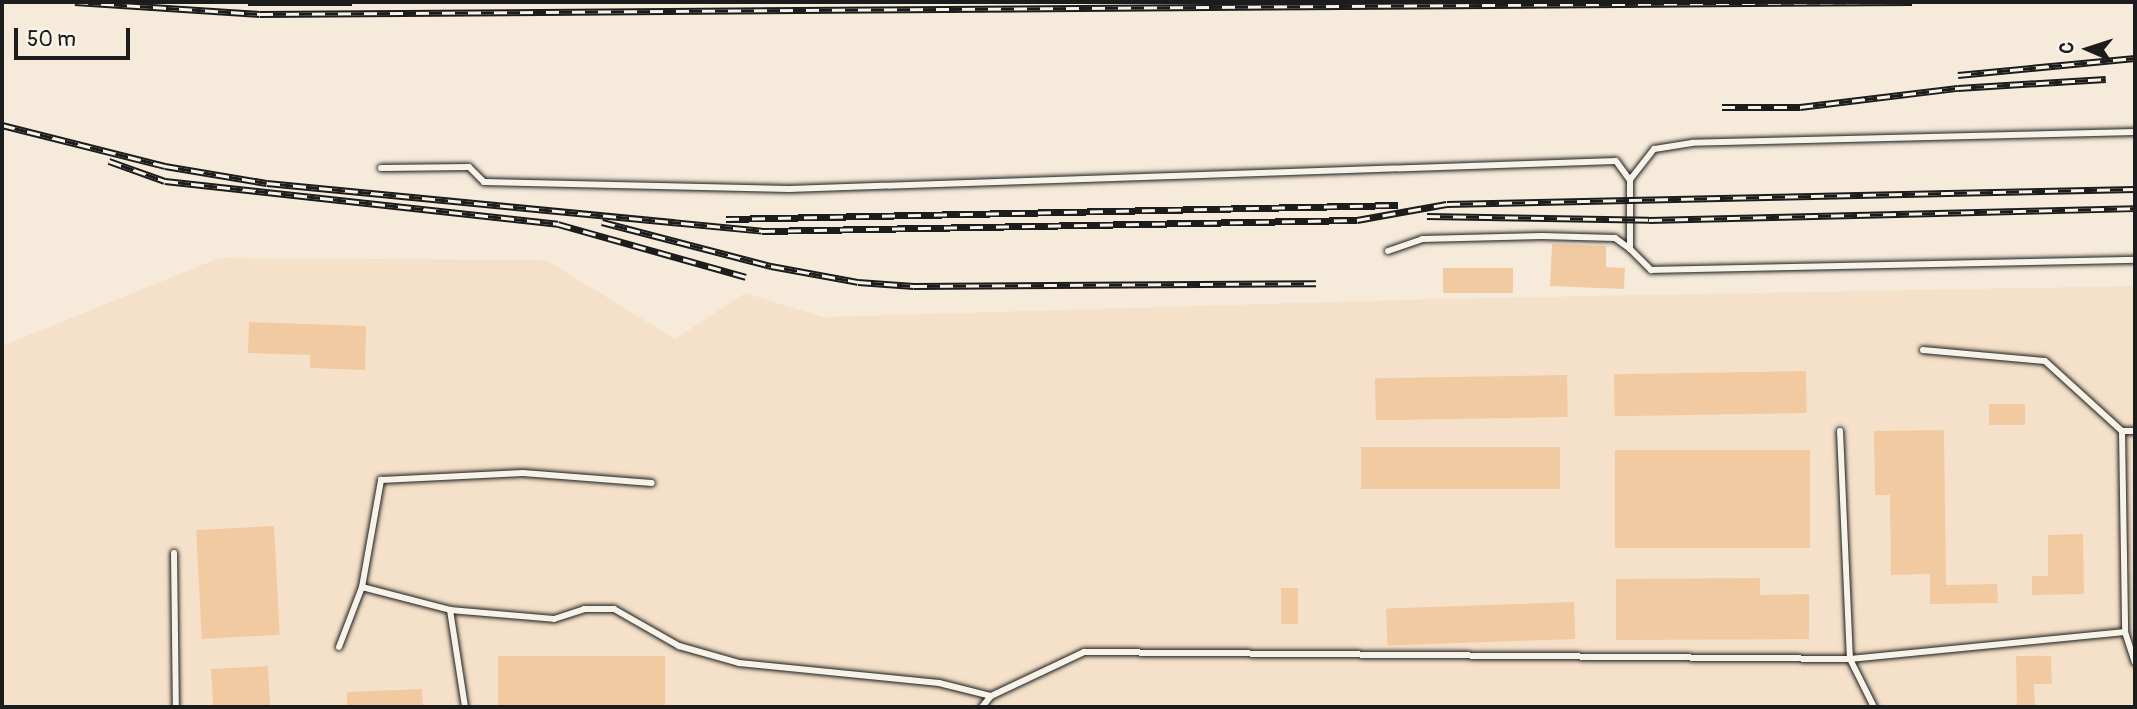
<!DOCTYPE html>
<html>
<head>
<meta charset="utf-8">
<style>
  body { margin:0 }
  #map { position:relative; width:2137px; height:709px; overflow:hidden; background:#f6ebda; font-family:Pangolin,sans-serif }
  div>[style] { position:absolute }
  [style*='--x'] { left:calc(var(--x)*1px); top:calc(var(--y)*1px); width:calc(var(--w)*1px); rotate:calc(var(--a)*1deg) }
  .built>* { inset:0; background:#f5e1c9 }
  .building>* { inset:0; background:#f2caa2; transform-origin:0 0 }
  .roads { filter:drop-shadow(0 0 2px #1c1c1c) drop-shadow(0 0 2px #1c1c1c) }
  .service>* { height:6px; margin:-3px; padding:0 3px; transform-origin:3px; border-radius:3px; background:#f7f3e8 }
  .rail>* { height:7px; margin-top:-3.5px; transform-origin:0; background:repeating-linear-gradient(90deg,#f7f3e8 0 13px,#1c1c1c 0 26px); box-sizing:border-box; border-block:2px solid #1c1c1c }
  span { translate:-50% -50%; white-space:nowrap; text-align:center; line-height:1.15; -webkit-text-stroke:5px #f7f3e8; paint-order:stroke }
  .frame { position:absolute; inset:0; border:4px solid #1c1c1c; pointer-events:none }
  .north { position:absolute; left:2053px; top:14px; width:70px; height:70px; -webkit-text-stroke:5px #f7f3e8; paint-order:stroke; rotate:273deg; font-size:19px; font-weight:700; line-height:28px; text-align:center; color:#1c1c1c }
  .north::after { content:''; display:block; margin:auto; width:24px; height:32px; background:#1c1c1c; clip-path:polygon(50% 0,100% 100%,50% 72%,0 100%) }
  .scale { position:absolute; left:14px; top:28px; width:116px; height:32px; box-sizing:border-box; border:4px solid #1c1c1c; border-top:0; padding-left:9px; font-size:21px; line-height:24px; white-space:nowrap; color:#1c1c1c; -webkit-text-stroke:5px #f7f3e8; paint-order:stroke }
</style>
</head>
<body>
<div id="map">
  <div class="built">
    <div style="clip-path:polygon(219px 258px,546px 260px,675px 339px,745px 293px,823px 317px,1434px 299px,2135px 286px,2135px 707px,2px 707px,2px 346px)"></div>
  </div>
  <div class="building">
    <div style="clip-path:polygon(1552px 244px,1606px 246px,1606px 267px,1625px 268px,1624px 289px,1550px 286px)"></div>
    <div style="left:1513px;top:268px;width:25px;height:70px;rotate:90deg"></div>
    <div style="clip-path:polygon(249px 322px,366px 326px,365px 370px,310px 368px,310px 355px,248px 353px)"></div>
    <div style="left:1806px;top:371px;width:42px;height:192px;rotate:89deg"></div>
    <div style="left:1567px;top:375px;width:42px;height:192px;rotate:89deg"></div>
    <div style="left:1989px;top:404px;width:36px;height:21px"></div>
    <div style="clip-path:polygon(1944px 430px,1946px 585px,1997px 584px,1998px 603px,1930px 604px,1930px 574px,1891px 575px,1890px 495px,1875px 495px,1874px 431px)"></div>
    <div style="left:1560px;top:447px;width:42px;height:199px;rotate:90deg"></div>
    <div style="left:1810px;top:450px;width:98px;height:195px;rotate:90deg"></div>
    <div style="left:274px;top:526px;width:109px;height:78px;rotate:87deg"></div>
    <div style="clip-path:polygon(2083px 534px,2084px 594px,2032px 595px,2032px 576px,2048px 576px,2048px 535px)"></div>
    <div style="clip-path:polygon(1760px 578px,1760px 595px,1809px 594px,1809px 639px,1616px 640px,1616px 579px)"></div>
    <div style="left:1281px;top:588px;width:17px;height:36px"></div>
    <div style="left:1574px;top:602px;width:37px;height:188px;rotate:88deg"></div>
    <div style="left:498px;top:656px;width:167px;height:51px"></div>
    <div style="clip-path:polygon(2016px 656px,2051px 656px,2052px 684px,2034px 684px,2035px 707px,2017px 707px)"></div>
    <div style="left:268px;top:666px;width:41px;height:57px;rotate:87deg"></div>
    <div style="clip-path:polygon(422px 689px,423px 707px,347px 707px,347px 692px)"></div>
  </div>
  <div class="roads">
    <div class="service">
      <div style="--x:2135;--y:132;--w:443;--a:178.6"></div>
      <div style="--x:1692;--y:143;--w:38;--a:171"></div>
      <div style="--x:1654;--y:149;--w:39;--a:128"></div>
      <div style="--x:1630;--y:180;--w:69;--a:90"></div>
      <div style="--x:1630;--y:249;--w:30;--a:45"></div>
      <div style="--x:1651;--y:270;--w:484;--a:-1.2"></div>
      <div style="--x:381;--y:168;--w:88;--a:-0.7"></div>
      <div style="--x:469;--y:167;--w:21;--a:45"></div>
      <div style="--x:484;--y:182;--w:305;--a:1.3"></div>
      <div style="--x:789;--y:189;--w:827;--a:-1.94"></div>
      <div style="--x:1616;--y:161;--w:24;--a:54"></div>
      <div style="--x:1388;--y:251;--w:36;--a:-19"></div>
      <div style="--x:1422;--y:239;--w:120;--a:-1.4"></div>
      <div style="--x:1542;--y:236;--w:73;--a:1.6"></div>
      <div style="--x:1615;--y:238;--w:19;--a:36"></div>
      <div style="--x:1923;--y:350;--w:122;--a:5.2"></div>
      <div style="--x:2045;--y:361;--w:104;--a:42.3"></div>
      <div style="--x:2122;--y:431;--w:13;--a:0"></div>
      <div style="--x:1840;--y:431;--w:228;--a:87.5"></div>
      <div style="--x:1850;--y:659;--w:54;--a:63.4"></div>
      <div style="--x:2122;--y:431;--w:201;--a:89.1"></div>
      <div style="--x:2125;--y:632;--w:32;--a:72"></div>
      <div style="--x:174;--y:553;--w:154;--a:89.3"></div>
      <div style="--x:362;--y:587;--w:91;--a:14.6"></div>
      <div style="--x:450;--y:610;--w:104;--a:4.9"></div>
      <div style="--x:554;--y:619;--w:32;--a:-18"></div>
      <div style="--x:584;--y:609;--w:30;--a:0"></div>
      <div style="--x:614;--y:609;--w:75;--a:29.6"></div>
      <div style="--x:679;--y:646;--w:62;--a:15.8"></div>
      <div style="--x:739;--y:663;--w:201;--a:5.7"></div>
      <div style="--x:939;--y:683;--w:54;--a:14"></div>
      <div style="--x:450;--y:610;--w:98;--a:81.2"></div>
      <div style="--x:339;--y:647;--w:64;--a:-69"></div>
      <div style="--x:362;--y:587;--w:109;--a:-79.9"></div>
      <div style="--x:381;--y:480;--w:142;--a:-2.8"></div>
      <div style="--x:523;--y:473;--w:129;--a:4.4"></div>
      <div style="--x:982;--y:707;--w:14;--a:-51"></div>
      <div style="--x:991;--y:696;--w:103;--a:-25.3"></div>
      <div style="--x:1084;--y:652;--w:766;--a:0.52"></div>
      <div style="--x:1850;--y:659;--w:276;--a:-5.6"></div>
    </div>
  </div>
  <div class="rail">
    <div style="--x:75;--y:2;--w:185;--a:3.7"></div>
    <div style="--x:260;--y:14;--w:1652;--a:-0.42"></div>
    <div style="--x:248;--y:2;--w:104;--a:0"></div>
    <div style="--x:1958;--y:75;--w:178;--a:-5.5"></div>
    <div style="--x:1722;--y:107;--w:78;--a:0"></div>
    <div style="--x:1800;--y:107;--w:159;--a:-6.9"></div>
    <div style="--x:1958;--y:88;--w:148;--a:-3.5"></div>
    <div style="--x:2;--y:125;--w:168;--a:14.1"></div>
    <div style="--x:165;--y:166;--w:103;--a:9.5"></div>
    <div style="--x:267;--y:183;--w:497;--a:5.5"></div>
    <div style="--x:762;--y:231;--w:595;--a:-1.06"></div>
    <div style="--x:1357;--y:220;--w:91;--a:-10.1"></div>
    <div style="--x:1447;--y:204;--w:688;--a:-1.25"></div>
    <div style="--x:109;--y:161;--w:59;--a:19.7"></div>
    <div style="--x:165;--y:181;--w:395;--a:6.2"></div>
    <div style="--x:558;--y:224;--w:195;--a:15.7"></div>
    <div style="--x:1427;--y:216;--w:222;--a:1"></div>
    <div style="--x:1649;--y:220;--w:486;--a:-1.4"></div>
    <div style="--x:726;--y:219;--w:672;--a:-1.19"></div>
    <div style="--x:602;--y:222;--w:175;--a:14.6"></div>
    <div style="--x:771;--y:266;--w:88;--a:10.4"></div>
    <div style="--x:858;--y:282;--w:56;--a:4.1"></div>
    <div style="--x:914;--y:286;--w:402;--a:-0.4"></div>
  </div>
  <div class="frame"></div>
  <div class="north">С</div>
  <div class="scale">50 m</div>
</div>
</body>
</html>
